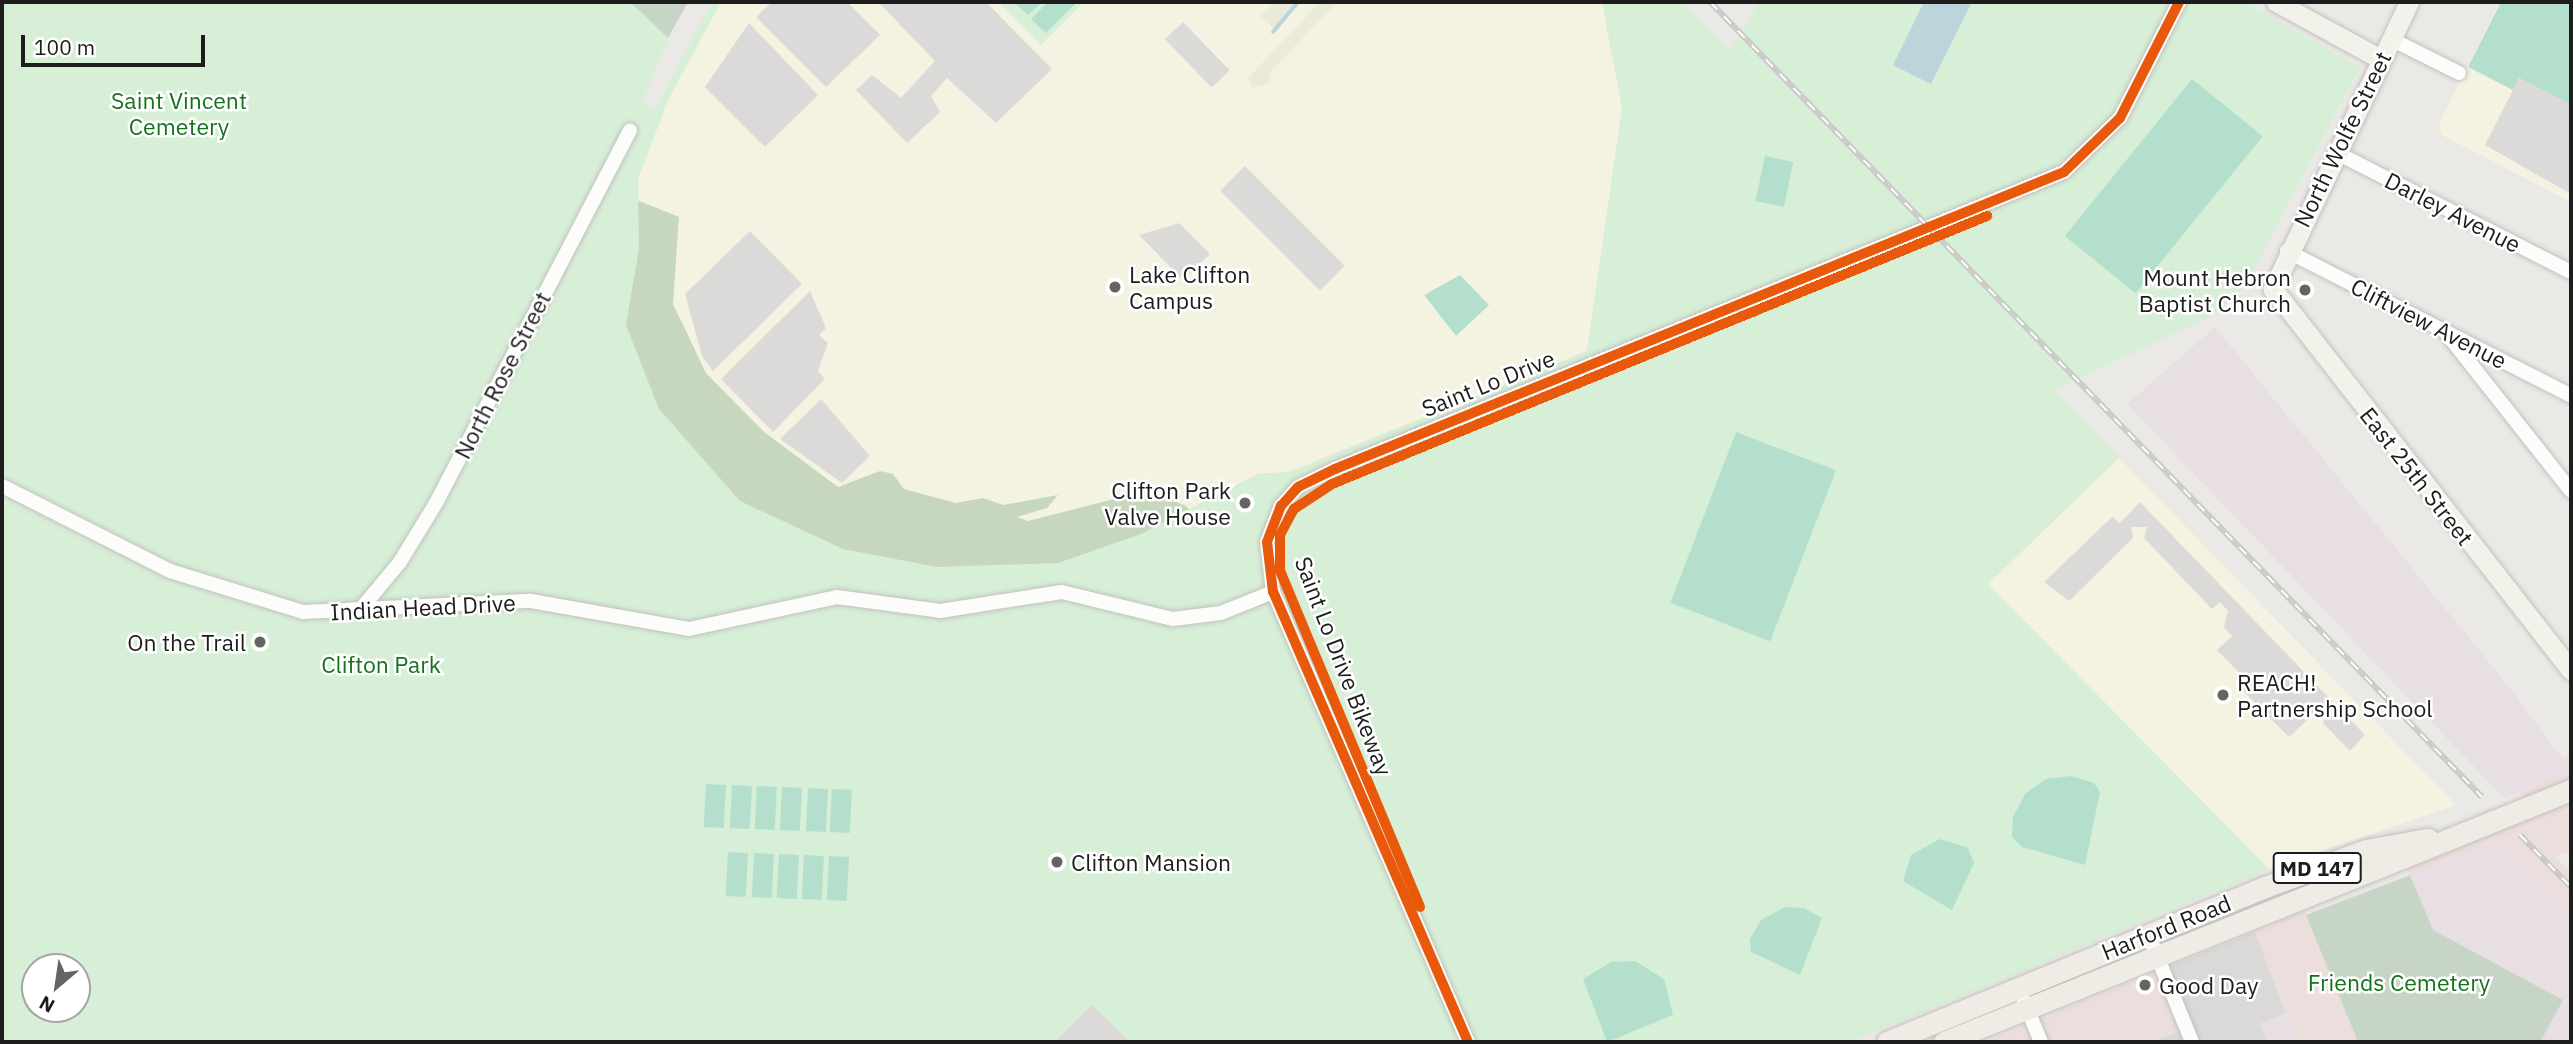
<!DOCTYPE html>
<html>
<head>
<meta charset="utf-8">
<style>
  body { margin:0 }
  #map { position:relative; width:2573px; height:1044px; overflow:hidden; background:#ebe9e6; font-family:"IBM Plex Sans",sans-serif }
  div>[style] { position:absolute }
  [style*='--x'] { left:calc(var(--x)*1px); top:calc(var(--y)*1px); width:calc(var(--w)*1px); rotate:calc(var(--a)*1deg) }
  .residential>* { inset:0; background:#dad9d7 }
  .commercial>* { inset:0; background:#ecdedc }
  .industrial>* { inset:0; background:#e8dfe4 }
  .education>* { inset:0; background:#f4f3e2 }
  .farmland>* { inset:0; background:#eaeada }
  .forest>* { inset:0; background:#c7d7bd }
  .cemetery>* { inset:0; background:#c6d5c6 }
  .park>* { inset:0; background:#d6efd6 }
  .pitch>* { inset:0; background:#b5dfcd; transform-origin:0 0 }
  .parking>* { inset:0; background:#dbdad9; transform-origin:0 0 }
  .water>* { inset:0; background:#bcd5dc }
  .stream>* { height:3.5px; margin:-1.75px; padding:0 1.75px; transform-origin:1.75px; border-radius:1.75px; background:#bcd5dc }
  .roads { filter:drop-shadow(0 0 2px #c2c1c0) drop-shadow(0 0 2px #c2c1c0) }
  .street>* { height:14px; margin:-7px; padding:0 7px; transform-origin:7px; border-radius:7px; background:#fcfcfb }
  .secondary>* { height:19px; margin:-9.5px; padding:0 9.5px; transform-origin:9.5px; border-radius:9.5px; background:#f2f2ea }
  .primary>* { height:21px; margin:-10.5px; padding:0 10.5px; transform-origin:10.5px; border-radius:10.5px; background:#efebe5 }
  .rail>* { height:6px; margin-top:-3px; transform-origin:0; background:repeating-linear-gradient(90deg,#fff 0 10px,#cacac9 0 20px); box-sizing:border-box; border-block:2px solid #cacac9 }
  .cycleway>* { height:10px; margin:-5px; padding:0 5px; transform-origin:5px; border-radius:5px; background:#e8590c }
  .dots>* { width:19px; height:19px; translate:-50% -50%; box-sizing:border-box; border:4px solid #fff; border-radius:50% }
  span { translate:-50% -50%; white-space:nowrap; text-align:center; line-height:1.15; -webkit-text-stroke:5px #fff; paint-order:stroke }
  .shield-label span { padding:2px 5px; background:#fff; border:2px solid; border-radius:5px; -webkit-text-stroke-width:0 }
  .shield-label { font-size:21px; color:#1d1d1d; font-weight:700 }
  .park-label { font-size:23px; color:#14721c }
  .street-label { font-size:23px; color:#1d1d1d }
  .poi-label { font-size:23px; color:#1d1d1d }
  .left { translate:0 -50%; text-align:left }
  .right { translate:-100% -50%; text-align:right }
  .frame { position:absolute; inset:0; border:4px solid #1d1d1d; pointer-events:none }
  .north { position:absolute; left:21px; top:953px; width:70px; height:70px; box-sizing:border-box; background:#fff; border:2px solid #a5a5a5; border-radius:50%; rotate:209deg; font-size:19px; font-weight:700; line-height:28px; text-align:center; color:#1d1d1d }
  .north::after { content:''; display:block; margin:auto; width:24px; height:32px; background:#656463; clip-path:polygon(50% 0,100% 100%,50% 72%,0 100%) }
  .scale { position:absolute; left:21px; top:35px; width:184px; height:32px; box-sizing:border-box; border:4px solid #1d1d1d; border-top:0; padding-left:9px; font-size:21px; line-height:24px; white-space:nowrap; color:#1d1d1d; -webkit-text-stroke:5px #fff; paint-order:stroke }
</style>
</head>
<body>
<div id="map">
  <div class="residential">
    <div style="clip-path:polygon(2255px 932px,2286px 1013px,2260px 1024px,2267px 1042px,2151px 1042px,2185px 1029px,2160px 970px)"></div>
  </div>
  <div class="commercial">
    <div style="clip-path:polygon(2530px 716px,2563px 759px,2571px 753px,2571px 851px,2555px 856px,2571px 872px,2571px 1042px,2432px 928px,2400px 850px,2528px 804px,2474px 738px)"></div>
    <div style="clip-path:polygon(2304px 910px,2358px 1042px,2298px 1042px,2255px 932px)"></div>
    <div style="clip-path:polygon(2160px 970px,2185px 1029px,2151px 1042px,1985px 1042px)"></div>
  </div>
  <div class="industrial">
    <div style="clip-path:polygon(2215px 327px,2515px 694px,2569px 771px,2504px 798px,2127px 404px)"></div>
    <div style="clip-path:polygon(2497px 841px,2571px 922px,2571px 1042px,2540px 1042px,2562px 1000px,2433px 930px,2410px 875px)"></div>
    <div style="clip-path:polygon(2286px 1013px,2298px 1042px,2267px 1042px,2260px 1024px)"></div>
  </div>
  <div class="education">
    <div style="clip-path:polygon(721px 2px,1602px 2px,1622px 108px,1587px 351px,1289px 472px,1258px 474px,1141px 534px,740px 501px,639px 249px,638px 179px,668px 100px)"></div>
    <div style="clip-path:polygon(2500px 2px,2571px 2px,2571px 202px,2442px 135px,2439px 124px)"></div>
    <div style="clip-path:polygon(2119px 458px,2456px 805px,2269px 869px,1988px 584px)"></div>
  </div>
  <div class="farmland">
    <div style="clip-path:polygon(1275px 2px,1297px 3px,1275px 31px,1261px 16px)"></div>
    <div style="clip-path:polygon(1320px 2px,1338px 2px,1270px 72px,1269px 84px,1252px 88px,1248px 78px)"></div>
  </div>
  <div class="forest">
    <div style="clip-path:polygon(622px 194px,679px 217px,673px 304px,706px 373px,764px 432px,838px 487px,880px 471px,893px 474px,904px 489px,956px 503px,983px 498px,1003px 505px,1058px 495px,1047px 508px,1017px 517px,1028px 521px,1149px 490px,1186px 506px,1211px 534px,1041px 567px,790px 590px,625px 408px)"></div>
  </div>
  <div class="cemetery">
    <div style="clip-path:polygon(630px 2px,688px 2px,668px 38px)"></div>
    <div style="clip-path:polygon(2410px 875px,2433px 930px,2563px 1000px,2540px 1042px,2358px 1042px,2306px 915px)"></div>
  </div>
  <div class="park">
    <div style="clip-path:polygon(evenodd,2px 2px,630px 2px,668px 38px,642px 102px,654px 110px,712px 2px,721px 2px,668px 100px,638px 179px,639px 249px,626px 325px,659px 409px,740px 501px,843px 549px,937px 567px,1058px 563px,1141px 534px,1258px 474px,1289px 472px,1587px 351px,1622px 108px,1602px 2px,1682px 2px,1730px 51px,1759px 2px,2245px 2px,2360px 68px,2244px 288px,2209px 317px,2054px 390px,2119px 458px,1988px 584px,2269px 869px,1850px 1042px,2px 1042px,2px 2px,35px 967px,77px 967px,77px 1009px,35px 1009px,35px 967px)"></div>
    <div style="clip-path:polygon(998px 2px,1084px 2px,1041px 45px)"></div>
  </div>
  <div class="pitch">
    <div style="clip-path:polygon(1014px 2px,1042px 2px,1028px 15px)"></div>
    <div style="clip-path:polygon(1048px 2px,1077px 2px,1046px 33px,1031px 19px)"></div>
    <div style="clip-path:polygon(2501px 2px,2571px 2px,2571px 105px,2519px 78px,2513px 90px,2468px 67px)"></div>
    <div style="left:2192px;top:79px;width:91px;height:202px;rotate:39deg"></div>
    <div style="left:1765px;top:156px;width:29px;height:46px;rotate:12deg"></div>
    <div style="clip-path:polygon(1460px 275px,1489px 305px,1456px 336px,1424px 295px)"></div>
    <div style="left:1736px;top:432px;width:107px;height:183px;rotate:21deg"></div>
    <div style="clip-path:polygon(2071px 776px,2094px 783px,2100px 792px,2085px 865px,2022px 847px,2012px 837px,2013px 817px,2025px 794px,2046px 779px)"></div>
    <div style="left:706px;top:784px;width:20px;height:43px;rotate:3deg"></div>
    <div style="left:732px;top:785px;width:20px;height:43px;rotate:3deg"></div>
    <div style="left:757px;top:786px;width:20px;height:43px;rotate:3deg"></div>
    <div style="left:782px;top:787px;width:20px;height:43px;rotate:3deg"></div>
    <div style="left:808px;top:788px;width:20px;height:43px;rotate:3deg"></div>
    <div style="left:832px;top:789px;width:20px;height:43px;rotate:3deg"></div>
    <div style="clip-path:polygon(1940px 839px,1968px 848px,1974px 863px,1952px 910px,1903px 881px,1911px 855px)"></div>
    <div style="left:728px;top:852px;width:20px;height:44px;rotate:3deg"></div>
    <div style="left:754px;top:853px;width:20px;height:44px;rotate:3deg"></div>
    <div style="left:779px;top:854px;width:20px;height:44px;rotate:3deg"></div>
    <div style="left:804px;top:855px;width:20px;height:44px;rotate:3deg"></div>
    <div style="left:829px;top:856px;width:20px;height:44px;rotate:3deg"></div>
    <div style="clip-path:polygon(1804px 908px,1822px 918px,1800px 975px,1751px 952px,1750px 939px,1761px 920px,1785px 907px)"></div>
    <div style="clip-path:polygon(1635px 961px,1664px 979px,1673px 1015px,1607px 1042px,1583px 979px,1611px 962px)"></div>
  </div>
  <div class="parking">
    <div style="clip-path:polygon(772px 2px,847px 2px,880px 35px,826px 87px,756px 17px)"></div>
    <div style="clip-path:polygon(878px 2px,986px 2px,1052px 69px,996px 123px,947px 78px,931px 96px,940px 112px,907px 143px,856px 90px,872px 75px,901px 98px,935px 61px)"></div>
    <div style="left:1183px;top:22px;width:67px;height:25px;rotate:46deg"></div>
    <div style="clip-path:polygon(749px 23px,818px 95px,765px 147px,705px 87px)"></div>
    <div style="clip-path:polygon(2519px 78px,2571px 105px,2571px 194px,2485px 145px)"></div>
    <div style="left:1245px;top:166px;width:141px;height:35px;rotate:45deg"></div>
    <div style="clip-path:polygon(1179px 223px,1210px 254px,1183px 280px,1139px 235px)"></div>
    <div style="clip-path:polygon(750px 231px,802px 284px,713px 371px,702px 356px,685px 294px)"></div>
    <div style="clip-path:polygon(810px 291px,826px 328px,819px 335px,828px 343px,818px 371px,825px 379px,773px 432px,721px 379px)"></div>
    <div style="clip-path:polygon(821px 399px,870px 456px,842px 483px,780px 439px)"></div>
    <div style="clip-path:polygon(2140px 502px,2365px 735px,2350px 751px,2323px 723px,2326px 712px,2317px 711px,2289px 737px,2240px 688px,2246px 680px,2217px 650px,2232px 636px,2224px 627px,2228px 611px,2220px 602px,2212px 609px,2144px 538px,2147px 527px,2131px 527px,2133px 538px,2069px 601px,2044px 582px,2112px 517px,2120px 523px)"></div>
    <div style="clip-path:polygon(1092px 1005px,1130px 1042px,1055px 1042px)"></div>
  </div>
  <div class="water">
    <div style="clip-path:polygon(1924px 2px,1972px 2px,1931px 84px,1893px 65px)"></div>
  </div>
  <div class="stream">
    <div style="--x:1273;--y:32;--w:39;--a:-50"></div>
  </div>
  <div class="roads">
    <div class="street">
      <div style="--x:2391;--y:39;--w:76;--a:26.6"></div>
      <div style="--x:2335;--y:152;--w:265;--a:27"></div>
      <div style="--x:2287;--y:251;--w:319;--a:27"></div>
      <div style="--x:2447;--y:334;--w:200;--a:51.7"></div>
      <div style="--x:2;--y:486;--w:188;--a:26.8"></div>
      <div style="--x:170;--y:571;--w:139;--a:17.1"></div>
      <div style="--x:303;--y:612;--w:228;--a:-2.8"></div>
      <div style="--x:531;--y:601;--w:160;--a:10"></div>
      <div style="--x:689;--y:629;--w:151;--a:-12.2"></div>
      <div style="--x:837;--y:597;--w:104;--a:7.7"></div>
      <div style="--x:940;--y:611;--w:123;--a:-8.9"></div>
      <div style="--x:1062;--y:592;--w:114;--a:13.7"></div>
      <div style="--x:1173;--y:619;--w:48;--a:-7.1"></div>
      <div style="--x:1221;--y:613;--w:56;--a:-22"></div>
      <div style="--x:360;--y:610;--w:62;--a:-50.2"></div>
      <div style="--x:400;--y:562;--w:69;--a:-58.6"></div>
      <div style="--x:436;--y:503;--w:420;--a:-62.5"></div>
      <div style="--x:2148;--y:934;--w:117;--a:67.8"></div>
      <div style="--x:2024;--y:1001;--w:44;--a:67.5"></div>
      <div style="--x:1468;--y:1042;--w:490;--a:-113.4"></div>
      <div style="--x:1273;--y:592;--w:50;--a:-96.8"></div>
      <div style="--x:1267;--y:542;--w:39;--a:-69"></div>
      <div style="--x:1281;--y:506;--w:25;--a:-48"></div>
      <div style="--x:1298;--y:487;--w:41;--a:-25.9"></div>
      <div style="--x:1335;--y:469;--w:787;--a:-22.17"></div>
      <div style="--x:2064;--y:172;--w:78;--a:-44"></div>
      <div style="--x:2120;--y:118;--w:130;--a:-63"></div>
    </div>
    <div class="secondary">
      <div style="--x:2276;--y:2;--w:119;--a:28.5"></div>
      <div style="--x:2409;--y:2;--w:318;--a:115.4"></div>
      <div style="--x:2273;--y:289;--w:484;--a:52"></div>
    </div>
    <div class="primary">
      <div style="--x:1887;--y:1042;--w:409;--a:-22.3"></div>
      <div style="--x:2265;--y:887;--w:108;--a:-20.1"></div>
      <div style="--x:2366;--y:850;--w:63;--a:-10.1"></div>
      <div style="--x:1944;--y:1042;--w:676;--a:-21.9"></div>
    </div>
  </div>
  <div class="rail">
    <div style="--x:1710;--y:2;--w:1108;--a:45.84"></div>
    <div style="--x:2520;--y:835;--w:73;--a:45.6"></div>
  </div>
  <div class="cycleway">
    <div style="--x:1420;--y:907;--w:365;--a:-112.6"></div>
    <div style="--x:1280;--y:570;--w:35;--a:-90"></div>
    <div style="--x:1280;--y:535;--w:30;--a:-62"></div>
    <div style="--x:1294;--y:509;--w:45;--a:-33.3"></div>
    <div style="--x:1332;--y:484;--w:708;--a:-22.25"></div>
    <div style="--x:1468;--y:1042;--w:490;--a:-113.4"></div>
    <div style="--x:1273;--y:592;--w:50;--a:-96.8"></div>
    <div style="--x:1267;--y:542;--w:39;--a:-69"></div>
    <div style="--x:1281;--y:506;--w:25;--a:-48"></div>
    <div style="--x:1298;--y:487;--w:41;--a:-25.9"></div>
    <div style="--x:1335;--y:469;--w:787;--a:-22.17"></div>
    <div style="--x:2064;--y:172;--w:78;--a:-44"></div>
    <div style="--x:2120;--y:118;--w:130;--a:-63"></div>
  </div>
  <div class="dots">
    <div style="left:1115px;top:287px;background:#656463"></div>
    <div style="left:2305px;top:290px;background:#656463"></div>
    <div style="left:1245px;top:503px;background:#656463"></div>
    <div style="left:260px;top:642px;background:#656463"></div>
    <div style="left:2223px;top:695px;background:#656463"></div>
    <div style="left:1057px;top:862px;background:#656463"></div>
    <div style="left:2145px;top:985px;background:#656463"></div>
  </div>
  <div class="shield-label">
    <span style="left:2317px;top:868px">MD 147</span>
  </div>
  <div class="park-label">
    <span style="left:179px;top:113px">Saint Vincent<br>Cemetery</span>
    <span style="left:381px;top:664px">Clifton Park</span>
    <span style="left:2399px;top:982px">Friends Cemetery</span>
  </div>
  <div class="street-label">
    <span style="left:2342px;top:139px;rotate:-64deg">North Wolfe Street</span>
    <span style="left:2453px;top:212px;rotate:27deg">Darley Avenue</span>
    <span style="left:2429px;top:323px;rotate:27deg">Cliftview Avenue</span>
    <span style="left:502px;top:375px;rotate:-63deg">North Rose Street</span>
    <span style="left:1488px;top:383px;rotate:-22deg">Saint Lo Drive</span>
    <span style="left:2417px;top:476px;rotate:52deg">East 25th Street</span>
    <span style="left:423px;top:607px;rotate:-3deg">Indian Head Drive</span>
    <span style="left:1344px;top:666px;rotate:69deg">Saint Lo Drive Bikeway</span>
    <span style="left:2166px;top:927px;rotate:-22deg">Harford Road</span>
  </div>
  <div class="poi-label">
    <span class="left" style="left:1129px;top:287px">Lake Clifton<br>Campus</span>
    <span class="right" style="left:2291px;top:290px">Mount Hebron<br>Baptist Church</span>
    <span class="right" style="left:1231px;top:503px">Clifton Park<br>Valve House</span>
    <span class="right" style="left:246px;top:642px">On the Trail</span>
    <span class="left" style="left:2237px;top:695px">REACH!<br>Partnership School</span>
    <span class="left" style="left:1071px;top:862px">Clifton Mansion</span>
    <span class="left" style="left:2159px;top:985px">Good Day</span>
  </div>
  <div class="frame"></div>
  <div class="north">N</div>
  <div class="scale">100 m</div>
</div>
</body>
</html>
